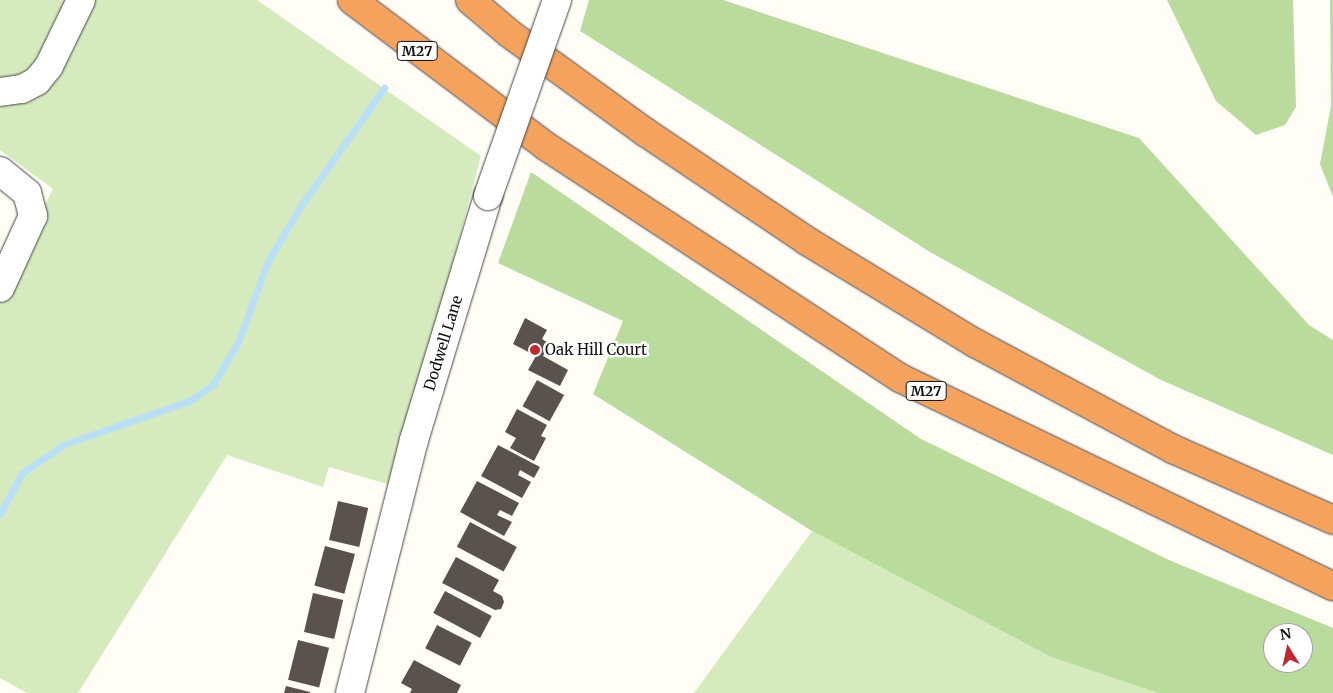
<!DOCTYPE html>
<html>
<head>
<meta charset="utf-8">
<style>
  body { margin:0 }
  #map { position:relative; width:1333px; height:693px; overflow:hidden; background:#fffdf5; font-family:Merriweather,serif }
  div>[style] { position:absolute }
  [style*='--x'] { left:calc(var(--x)*1px); top:calc(var(--y)*1px); width:calc(var(--w)*1px); rotate:calc(var(--a)*1deg) }
  .green>* { inset:0; background:#d5ebbd }
  .forest>* { inset:0; background:#b9dc9c }
  .stream>* { height:7px; margin:-3.5px; padding:0 3.5px; transform-origin:3.5px; border-radius:3.5px; background:#b9e0f7 }
  .building>* { inset:0; background:#5a524d; transform-origin:0 0 }
  .roads { filter:drop-shadow(0 0 1px #444) drop-shadow(0 0 1px #444) }
  .minor>* { height:28px; margin:-14px; padding:0 14px; transform-origin:14px; border-radius:14px; background:#fff }
  .highway>* { height:28px; margin:-14px; padding:0 14px; transform-origin:14px; border-radius:14px; background:#f5a25d }
  .bridges { filter:drop-shadow(0 0 1px #444) drop-shadow(0 0 1px #444) }
  .minor-bridge>* { height:28px; margin:-14px; padding:0 14px; transform-origin:14px; border-radius:14px; background:#fff }
  .dots>* { width:14px; height:14px; translate:-50% -50%; box-sizing:border-box; border:2px solid #fff; border-radius:50% }
  span { translate:-50% -50%; white-space:nowrap; text-align:center; line-height:1.15; -webkit-text-stroke:5px #fff; paint-order:stroke }
  .shield-label span { padding:1px 4px; background:#fff; border:1px solid; border-radius:4px; -webkit-text-stroke-width:0 }
  .shield-label { font-size:14px; color:#111; font-weight:700 }
  .street-label { font-size:15px; color:#111 }
  .poi-label { font-size:15px; color:#111 }
  .left { translate:0 -50%; text-align:left }
  .north { position:absolute; left:1263px; top:623px; width:50px; height:50px; box-sizing:border-box; background:#fff; border:1px solid #a0a0a0; border-radius:50%; rotate:350deg; font-size:14px; font-weight:700; line-height:20px; text-align:center; color:#111 }
  .north::after { content:''; display:block; margin:auto; width:18px; height:22px; background:#c4262e; clip-path:polygon(50% 0,100% 100%,50% 72%,0 100%) }
</style>
</head>
<body>
<div id="map">
  <div class="green">
    <div style="clip-path:polygon(0 0,257px 0,481px 156px,394px 486px,329px 467px,323px 487px,227px 455px,78px 693px,27px 693px,0 678px,0 295px,53px 189px,0 150px)"></div>
    <div style="clip-path:polygon(812px 531px,1051px 657px,1158px 693px,694px 693px)"></div>
  </div>
  <div class="forest">
    <div style="clip-path:polygon(589px 0,723px 0,1139px 138px,1309px 325px,1333px 340px,1333px 455px,1161px 380px,930px 252px,580px 31px)"></div>
    <div style="clip-path:polygon(1167px 0,1293px 0,1296px 107px,1285px 125px,1256px 135px,1216px 101px)"></div>
    <div style="clip-path:polygon(1330px 0,1333px 0,1333px 197px,1320px 164px,1331px 106px)"></div>
    <div style="clip-path:polygon(evenodd,531px 172px,921px 439px,1169px 560px,1333px 628px,1333px 693px,1158px 693px,1051px 657px,812px 531px,593px 394px,623px 321px,498px 263px,531px 172px,1273px 633px,1303px 633px,1303px 663px,1273px 663px,1273px 633px)"></div>
  </div>
  <div class="stream">
    <div style="--x:0;--y:514;--w:47;--a:-61.8"></div>
    <div style="--x:22;--y:473;--w:52;--a:-34"></div>
    <div style="--x:65;--y:444;--w:131;--a:-19.1"></div>
    <div style="--x:189;--y:401;--w:29;--a:-34"></div>
    <div style="--x:213;--y:385;--w:50;--a:-59.8"></div>
    <div style="--x:238;--y:342;--w:86;--a:-69.7"></div>
    <div style="--x:268;--y:261;--w:63;--a:-59.3"></div>
    <div style="--x:300;--y:207;--w:146;--a:-54.8"></div>
  </div>
  <div class="building">
    <div style="clip-path:polygon(525px 318px,547px 330px,542px 339px,550px 344px,543px 356px,568px 370px,560px 386px,528px 370px,536px 356px,513px 344px)"></div>
    <div style="left:537px;top:380px;width:31px;height:30px;rotate:29deg"></div>
    <div style="clip-path:polygon(517px 409px,547px 425px,541px 436px,546px 438px,534px 461px,510px 448px,516px 438px,505px 432px)"></div>
    <div style="clip-path:polygon(498px 445px,540px 467px,534px 478px,520px 470px,518px 475px,531px 482px,522px 498px,481px 476px)"></div>
    <div style="clip-path:polygon(477px 481px,519px 503px,512px 516px,500px 510px,497px 515px,512px 522px,504px 536px,460px 512px)"></div>
    <div style="left:338px;top:501px;width:31px;height:40px;rotate:13deg"></div>
    <div style="left:470px;top:522px;width:53px;height:28px;rotate:28deg"></div>
    <div style="left:325px;top:546px;width:31px;height:41px;rotate:15deg"></div>
    <div style="clip-path:polygon(456px 557px,499px 580px,493px 591px,502px 596px,504px 602px,501px 609px,495px 610px,442px 583px)"></div>
    <div style="left:445px;top:591px;width:53px;height:25px;rotate:28deg"></div>
    <div style="left:313px;top:593px;width:31px;height:40px;rotate:13deg"></div>
    <div style="left:437px;top:625px;width:39px;height:26px;rotate:27deg"></div>
    <div style="left:298px;top:640px;width:32px;height:41px;rotate:14deg"></div>
    <div style="clip-path:polygon(414px 660px,461px 685px,457px 693px,410px 693px,412px 689px,401px 683px)"></div>
    <div style="clip-path:polygon(286px 686px,310px 692px,310px 693px,284px 693px)"></div>
  </div>
  <div class="roads">
    <div class="minor">
      <div style="--x:0;--y:92;--w:22;--a:-8"></div>
      <div style="--x:22;--y:89;--w:17;--a:-28"></div>
      <div style="--x:37;--y:81;--w:19;--a:-51"></div>
      <div style="--x:49;--y:66;--w:73;--a:-64.1"></div>
      <div style="--x:0;--y:171;--w:35;--a:39"></div>
      <div style="--x:27;--y:193;--w:24;--a:75"></div>
      <div style="--x:33;--y:216;--w:79;--a:114.6"></div>
      <div style="--x:350;--y:693;--w:261;--a:-75.8"></div>
      <div style="--x:414;--y:440;--w:255;--a:-73.1"></div>
    </div>
    <div class="highway">
      <div style="--x:352;--y:0;--w:244;--a:37"></div>
      <div style="--x:547;--y:147;--w:422;--a:33.2"></div>
      <div style="--x:900;--y:378;--w:480;--a:25.7"></div>
      <div style="--x:470;--y:0;--w:52;--a:40.4"></div>
      <div style="--x:510;--y:34;--w:167;--a:36"></div>
      <div style="--x:645;--y:132;--w:195;--a:33.9"></div>
      <div style="--x:807;--y:241;--w:197;--a:31.3"></div>
      <div style="--x:975;--y:343;--w:225;--a:28.2"></div>
      <div style="--x:1173;--y:449;--w:175;--a:23.9"></div>
    </div>
  </div>
  <div class="bridges">
    <div class="minor-bridge">
      <div style="--x:488;--y:196;--w:208;--a:-70.6"></div>
    </div>
  </div>
  <div class="dots">
    <div style="left:535px;top:350px;background:#c4262e"></div>
  </div>
  <div class="shield-label">
    <span style="left:417px;top:51px">M27</span>
    <span style="left:926px;top:391px">M27</span>
  </div>
  <div class="street-label">
    <span style="left:443px;top:343px;rotate:-73deg">Dodwell Lane</span>
  </div>
  <div class="poi-label">
    <span class="left" style="left:545px;top:350px">Oak Hill Court</span>
  </div>
  <div class="north">N</div>
</div>
</body>
</html>
